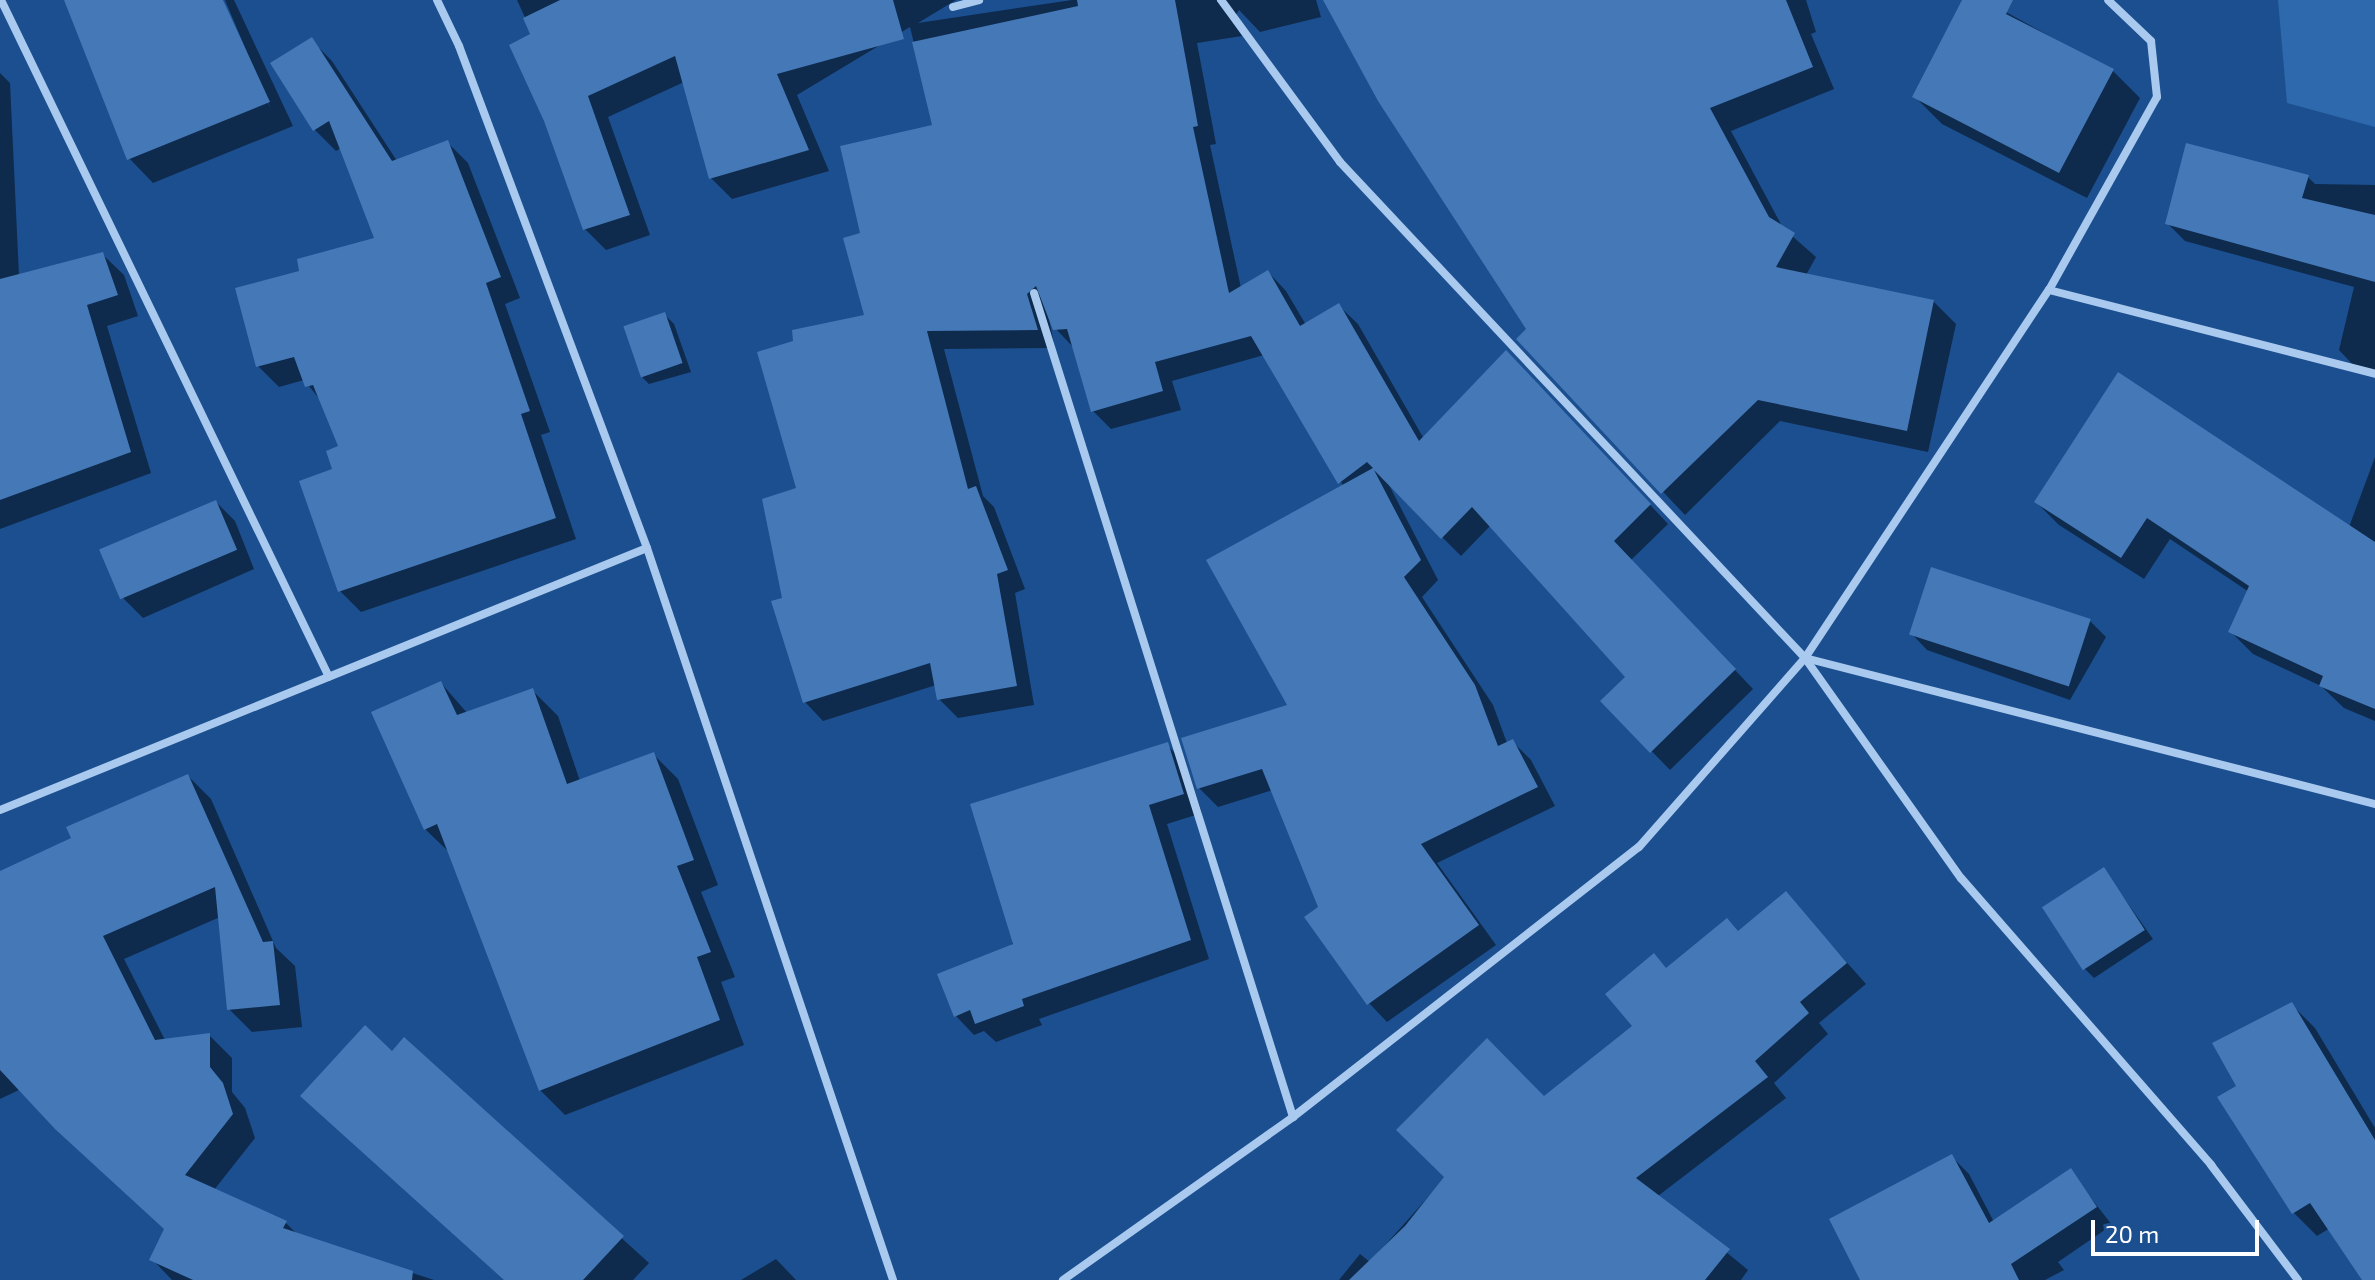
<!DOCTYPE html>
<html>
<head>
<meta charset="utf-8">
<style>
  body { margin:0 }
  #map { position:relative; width:2375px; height:1280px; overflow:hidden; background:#1b4f8f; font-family:"Exo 2",sans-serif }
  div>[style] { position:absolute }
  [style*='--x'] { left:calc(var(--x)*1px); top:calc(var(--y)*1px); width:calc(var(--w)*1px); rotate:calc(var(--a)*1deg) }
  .green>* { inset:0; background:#2e69ad }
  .shadow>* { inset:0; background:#0007 }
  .building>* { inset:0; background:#4478b7; transform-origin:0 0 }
  .minor>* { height:8px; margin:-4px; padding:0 4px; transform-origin:4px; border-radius:4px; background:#a9c9ee }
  span { translate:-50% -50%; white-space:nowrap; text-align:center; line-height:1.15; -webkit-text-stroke:7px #1b4f8f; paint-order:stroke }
  .scale { position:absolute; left:2091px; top:1220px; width:168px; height:36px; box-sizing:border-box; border:4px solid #fff; border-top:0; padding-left:10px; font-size:24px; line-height:28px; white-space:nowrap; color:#fff; -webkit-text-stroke:6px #1b4f8f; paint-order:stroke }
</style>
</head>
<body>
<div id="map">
  <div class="green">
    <div style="clip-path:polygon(2278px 0,2375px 0,2375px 127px,2287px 103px)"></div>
  </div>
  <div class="shadow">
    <div style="clip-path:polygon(68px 0,220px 0,272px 112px,225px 0,234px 0,293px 126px,153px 183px,129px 158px)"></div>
    <div style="clip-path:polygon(517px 0,956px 0,918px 23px,1072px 0,1316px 0,1321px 17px,1260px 32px,1239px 10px,1232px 21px,1242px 36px,1197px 43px,1216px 144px,1210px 145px,1241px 288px,1268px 272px,1286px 291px,1306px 325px,1339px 306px,1358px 324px,1424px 439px,1525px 371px,1668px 524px,1631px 560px,1753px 689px,1670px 770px,1603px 701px,1628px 677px,1491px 525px,1461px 556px,1388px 483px,1438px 580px,1422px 597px,1493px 705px,1507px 743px,1512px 741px,1531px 760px,1555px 806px,1437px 863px,1496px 945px,1387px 1022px,1369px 1003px,1321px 908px,1273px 790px,1218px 807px,1199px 788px,1184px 740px,1290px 706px,1344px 487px,1264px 355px,1172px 381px,1181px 410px,1111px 429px,1093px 411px,1074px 348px,1055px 328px,1047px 310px,1055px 348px,944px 349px,983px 496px,994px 507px,1025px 589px,1015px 593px,1034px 705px,958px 718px,939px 699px,936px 685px,823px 721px,805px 702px,785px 600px,798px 489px,866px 317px,863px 235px,934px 126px,910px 27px,797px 95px,829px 171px,732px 199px,711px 178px,684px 82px,608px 117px,650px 235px,606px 250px,585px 229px,533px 35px)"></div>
    <div style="clip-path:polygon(1325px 0,1806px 0,1816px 32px,1811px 34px,1834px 89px,1731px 131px,1783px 228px,1816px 257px,1806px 275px,1933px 301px,1956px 324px,1928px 452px,1780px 421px,1685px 515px,1519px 339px,1528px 329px)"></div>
    <div style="clip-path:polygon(1965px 0,1984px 0,2113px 71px,2140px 98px,2087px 198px,1942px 124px,1915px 97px)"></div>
    <div style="clip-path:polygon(311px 40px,332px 61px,397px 161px,447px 142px,468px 163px,520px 298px,505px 304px,550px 432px,541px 435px,576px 539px,361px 612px,340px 591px,335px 471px,340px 447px,322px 402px,304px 380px,279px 387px,258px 366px,302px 272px,377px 239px,341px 148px,336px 151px,315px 130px,273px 64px)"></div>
    <div style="clip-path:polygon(0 73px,10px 83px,19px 276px,102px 254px,124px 275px,138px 316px,107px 326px,151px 473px,0 529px)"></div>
    <div style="clip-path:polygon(2308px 177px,2315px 184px,2375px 185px,2375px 372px,2356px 368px,2339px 350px,2354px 287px,2185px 241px,2167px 223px)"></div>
    <div style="clip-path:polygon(664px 314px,674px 324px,691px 372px,649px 384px,640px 375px)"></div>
    <div style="clip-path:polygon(2375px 457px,2375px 721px,2344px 708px,2321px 686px,2253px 654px,2231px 632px,2249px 592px,2170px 539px,2144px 579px,2059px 525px,2036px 502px,2349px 527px)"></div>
    <div style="clip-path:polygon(216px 502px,235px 521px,254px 569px,143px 618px,124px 599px,103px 552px)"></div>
    <div style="clip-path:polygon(1932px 569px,2090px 621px,2106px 637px,2070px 700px,1927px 650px,1911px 633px)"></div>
    <div style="clip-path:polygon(441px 683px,468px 714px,532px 690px,558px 716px,580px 781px,653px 754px,678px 779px,718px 885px,701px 892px,735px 977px,721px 982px,744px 1045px,565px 1115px,540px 1090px,450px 853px,425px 829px)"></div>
    <div style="clip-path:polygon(1167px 745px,1186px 764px,1202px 813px,1167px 824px,1209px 959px,1039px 1019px,1042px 1025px,996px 1042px,984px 1031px,974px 1035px,956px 1016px)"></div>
    <div style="clip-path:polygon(188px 776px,211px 799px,276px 948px,295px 966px,302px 1027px,252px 1032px,229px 1009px,220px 917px,124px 959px,165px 1040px,209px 1035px,232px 1058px,232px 1092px,245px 1108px,255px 1138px,214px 1190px,286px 1223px,299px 1236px,434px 1280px,172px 1280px,152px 1259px,166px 1230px,21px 1089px,0 1099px,0 883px)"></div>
    <div style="clip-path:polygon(2104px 870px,2153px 939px,2094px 978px,2085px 969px)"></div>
    <div style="clip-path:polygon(1786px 894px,1866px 984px,1819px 1023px,1828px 1034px,1774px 1083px,1786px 1098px,1658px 1196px,1748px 1270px,1741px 1280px,1339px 1280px,1360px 1254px,1370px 1262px,1446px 1177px,1635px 1026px,1667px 970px,1739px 933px)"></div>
    <div style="clip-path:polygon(2292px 1005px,2315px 1028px,2375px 1128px,2375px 1280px,2365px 1280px,2330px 1228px,2317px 1236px,2294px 1213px,2238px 1087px)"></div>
    <div style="clip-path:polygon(404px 1040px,649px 1263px,633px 1280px,507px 1280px,392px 1053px)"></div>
    <div style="clip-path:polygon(1952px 1157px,1969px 1174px,1994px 1222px,2070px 1171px,2112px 1225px,2058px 1262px,2064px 1270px,2045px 1280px,1862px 1280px)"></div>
    <div style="clip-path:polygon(776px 1259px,796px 1280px,741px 1280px)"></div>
  </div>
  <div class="building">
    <div style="clip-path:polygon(64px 0,223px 0,270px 102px,127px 160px)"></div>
    <div style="clip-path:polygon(560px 0,893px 0,904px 39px,777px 74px,809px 150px,709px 179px,675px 56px,588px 96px,630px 215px,583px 230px,544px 121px,509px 45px,530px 34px,523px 18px)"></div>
    <div style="clip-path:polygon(1077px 0,1175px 0,1198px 126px,1193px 127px,1229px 293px,1268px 270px,1300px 326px,1339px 303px,1419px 441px,1506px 350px,1651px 504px,1614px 541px,1736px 669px,1650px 753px,1600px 701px,1625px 677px,1472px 507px,1441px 539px,1374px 470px,1421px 560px,1404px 577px,1475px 685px,1498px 746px,1513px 739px,1538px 787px,1421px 844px,1479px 925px,1367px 1005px,1304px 917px,1318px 907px,1262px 769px,1197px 789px,1181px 738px,1287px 705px,1206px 560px,1373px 468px,1367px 462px,1338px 484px,1251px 336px,1155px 362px,1163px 391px,1091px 412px,1067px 329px,1053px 330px,1036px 286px,1027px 294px,1038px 330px,927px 331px,968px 489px,976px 486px,1008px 570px,997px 574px,1017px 686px,937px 700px,930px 663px,803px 703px,771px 601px,782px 598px,762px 499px,796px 488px,757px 352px,793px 341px,792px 330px,864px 315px,843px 238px,860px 233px,840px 146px,932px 125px,912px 42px,1078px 6px)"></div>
    <div style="clip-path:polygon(1323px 0,1786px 0,1813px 67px,1710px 108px,1769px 217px,1795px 233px,1776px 267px,1934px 300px,1907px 431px,1758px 400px,1661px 494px,1516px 339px,1526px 329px,1378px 101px)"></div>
    <div style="clip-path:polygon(1962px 0,2013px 0,2006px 14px,2114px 69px,2059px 173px,1912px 97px)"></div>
    <div style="clip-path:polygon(312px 37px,392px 161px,448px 140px,501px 277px,486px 283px,530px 411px,521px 414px,556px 518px,338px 592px,299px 481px,332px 469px,326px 451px,338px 446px,313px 385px,305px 387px,294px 357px,256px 367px,235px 288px,299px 271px,297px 259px,374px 238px,329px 121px,313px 131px,270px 63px)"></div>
    <div style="clip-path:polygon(2186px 143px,2309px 175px,2302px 198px,2375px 215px,2375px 282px,2165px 224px)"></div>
    <div style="clip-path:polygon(103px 252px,118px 295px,87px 305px,131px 452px,0 500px,0 279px)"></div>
    <div style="left:665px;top:312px;width:54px;height:44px;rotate:71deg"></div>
    <div style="clip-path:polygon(2118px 372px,2375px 542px,2375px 709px,2319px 686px,2323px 676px,2228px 632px,2249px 586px,2147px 518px,2121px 558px,2034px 502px)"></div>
    <div style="left:216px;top:500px;width:54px;height:127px;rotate:67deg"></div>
    <div style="left:1931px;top:567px;width:168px;height:71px;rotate:18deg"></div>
    <div style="clip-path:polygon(441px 681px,457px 715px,533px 688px,567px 784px,654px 752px,694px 860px,677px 866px,711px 952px,697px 957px,720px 1020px,539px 1091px,437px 824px,424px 830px,371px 712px)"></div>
    <div style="clip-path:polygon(1168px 742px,1184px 794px,1149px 805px,1191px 940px,1022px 999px,1024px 1006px,975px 1024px,970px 1010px,954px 1017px,937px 974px,1013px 944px,970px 804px)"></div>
    <div style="clip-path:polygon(188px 774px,263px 942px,273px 941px,280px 1005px,227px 1010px,215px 887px,103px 936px,155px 1040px,210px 1033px,210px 1067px,223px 1083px,233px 1114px,185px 1175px,287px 1221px,283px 1228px,413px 1271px,412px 1280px,193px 1280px,149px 1260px,164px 1229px,55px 1129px,0 1070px,0 871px,71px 838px,66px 827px)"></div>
    <div style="left:2104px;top:867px;width:75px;height:74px;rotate:57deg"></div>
    <div style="clip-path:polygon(1786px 891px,1847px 963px,1800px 1002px,1809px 1013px,1755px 1061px,1768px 1077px,1636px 1178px,1730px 1249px,1705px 1280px,1349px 1280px,1405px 1226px,1444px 1177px,1396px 1130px,1487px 1038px,1544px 1096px,1632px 1026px,1605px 994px,1654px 953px,1666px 968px,1727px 918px,1738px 931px)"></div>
    <div style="clip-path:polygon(2292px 1002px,2375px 1140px,2375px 1280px,2362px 1280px,2310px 1203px,2292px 1214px,2217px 1097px,2236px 1086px,2212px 1043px)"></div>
    <div style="clip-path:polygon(365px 1025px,392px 1051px,404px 1037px,624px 1236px,583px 1280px,504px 1280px,300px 1096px)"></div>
    <div style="clip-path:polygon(1952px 1154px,1989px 1223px,2071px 1168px,2097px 1207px,2011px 1264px,2019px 1280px,1860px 1280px,1829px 1219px)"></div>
  </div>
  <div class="minor">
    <div style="--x:1;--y:0;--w:752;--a:64.15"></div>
    <div style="--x:437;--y:0;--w:51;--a:64.4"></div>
    <div style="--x:459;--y:46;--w:536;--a:69.47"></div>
    <div style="--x:647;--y:548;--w:772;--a:71.42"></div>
    <div style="--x:1221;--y:0;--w:201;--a:53.7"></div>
    <div style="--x:1340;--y:162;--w:680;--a:46.85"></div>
    <div style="--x:1805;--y:658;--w:270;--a:54.7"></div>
    <div style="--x:1961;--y:878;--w:381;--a:48.9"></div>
    <div style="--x:2211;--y:1165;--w:144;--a:52.9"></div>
    <div style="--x:953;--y:7;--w:27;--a:-15"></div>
    <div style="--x:2049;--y:290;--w:337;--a:14.4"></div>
    <div style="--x:1034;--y:293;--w:864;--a:72.55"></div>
    <div style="--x:1805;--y:658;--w:588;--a:14.37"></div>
    <div style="--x:0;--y:810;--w:698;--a:-22.05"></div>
    <div style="--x:1063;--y:1280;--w:282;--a:-35.3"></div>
    <div style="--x:1293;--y:1117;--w:439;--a:-38"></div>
    <div style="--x:1639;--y:847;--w:252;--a:-48.7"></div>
    <div style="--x:1805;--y:658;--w:442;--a:-56.5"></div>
    <div style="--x:2049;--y:290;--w:221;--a:-60.8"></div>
    <div style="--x:2157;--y:97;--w:56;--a:-96.1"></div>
    <div style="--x:2151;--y:41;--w:59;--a:-136.4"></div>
  </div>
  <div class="scale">20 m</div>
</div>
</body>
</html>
